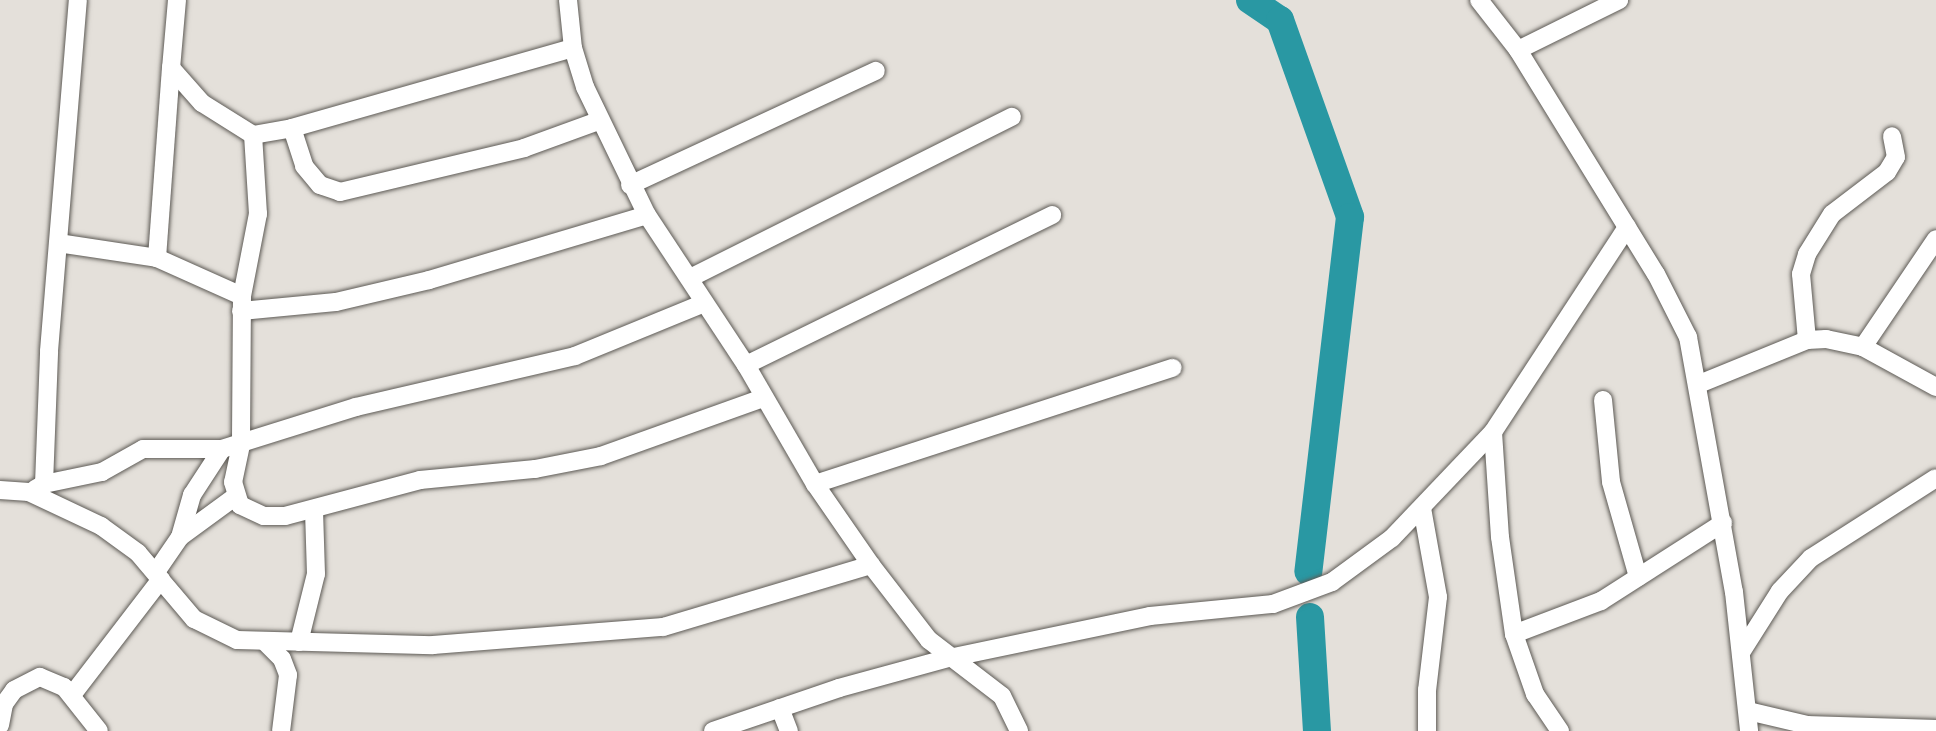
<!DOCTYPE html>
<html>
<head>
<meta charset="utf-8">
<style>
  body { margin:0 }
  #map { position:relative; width:1936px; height:731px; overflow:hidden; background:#e4e0da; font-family:"Titillium Web",sans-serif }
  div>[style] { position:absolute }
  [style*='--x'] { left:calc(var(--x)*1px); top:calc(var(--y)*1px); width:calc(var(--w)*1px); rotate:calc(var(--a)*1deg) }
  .river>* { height:28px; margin:-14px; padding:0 14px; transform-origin:14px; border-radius:14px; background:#2998a3 }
  .roads { filter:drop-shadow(0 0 2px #5d5a55) drop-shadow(0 0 2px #5d5a55) }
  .minor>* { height:18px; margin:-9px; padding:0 9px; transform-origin:9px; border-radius:9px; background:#fff }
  span { translate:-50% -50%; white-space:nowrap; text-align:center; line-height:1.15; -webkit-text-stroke:7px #f1ede7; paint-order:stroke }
</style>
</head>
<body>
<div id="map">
  <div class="river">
    <div style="--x:1250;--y:0;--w:36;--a:34"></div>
    <div style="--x:1280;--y:20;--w:209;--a:70.4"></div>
    <div style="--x:1350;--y:217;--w:357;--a:96.7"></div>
    <div style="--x:1310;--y:617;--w:114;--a:86.5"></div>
  </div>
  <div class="roads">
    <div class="minor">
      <div style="--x:177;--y:0;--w:68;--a:95"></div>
      <div style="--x:171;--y:68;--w:47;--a:48.5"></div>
      <div style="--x:202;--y:103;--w:60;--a:32.1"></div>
      <div style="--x:253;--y:135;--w:40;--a:-10"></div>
      <div style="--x:292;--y:128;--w:292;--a:-15.9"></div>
      <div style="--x:568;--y:0;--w:48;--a:84.1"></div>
      <div style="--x:573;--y:48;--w:41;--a:72.9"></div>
      <div style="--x:585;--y:87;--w:142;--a:64.2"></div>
      <div style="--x:647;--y:215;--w:180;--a:56.6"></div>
      <div style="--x:746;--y:365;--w:138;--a:59.9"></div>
      <div style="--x:815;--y:484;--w:98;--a:55.3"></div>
      <div style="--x:871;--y:565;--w:95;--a:52.3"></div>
      <div style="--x:929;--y:640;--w:92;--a:37.5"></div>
      <div style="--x:1002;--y:696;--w:39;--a:64"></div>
      <div style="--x:1479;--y:0;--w:63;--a:52"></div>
      <div style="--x:1518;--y:50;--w:263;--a:58.4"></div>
      <div style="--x:1656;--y:274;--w:71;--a:63.1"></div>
      <div style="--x:1688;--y:337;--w:259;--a:79.8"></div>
      <div style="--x:1734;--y:592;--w:140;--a:83.8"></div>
      <div style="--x:1518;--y:50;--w:113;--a:-26.3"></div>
      <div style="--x:292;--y:128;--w:40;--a:72"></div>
      <div style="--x:304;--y:166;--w:25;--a:50"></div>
      <div style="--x:320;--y:185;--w:21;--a:19"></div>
      <div style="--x:340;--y:192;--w:189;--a:-13.4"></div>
      <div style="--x:524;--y:148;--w:79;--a:-20"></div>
      <div style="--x:630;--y:185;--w:271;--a:-24.9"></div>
      <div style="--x:58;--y:243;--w:100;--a:8.6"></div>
      <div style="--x:157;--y:258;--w:93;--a:24.1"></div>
      <div style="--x:242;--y:296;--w:149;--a:90.4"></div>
      <div style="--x:241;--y:445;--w:38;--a:102"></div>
      <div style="--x:233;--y:482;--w:24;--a:73"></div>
      <div style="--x:240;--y:505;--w:26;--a:25"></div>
      <div style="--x:264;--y:516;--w:21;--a:0"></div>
      <div style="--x:285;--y:516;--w:140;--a:-14.9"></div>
      <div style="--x:420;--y:480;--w:116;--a:-5.5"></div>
      <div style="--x:535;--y:469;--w:67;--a:-11.1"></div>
      <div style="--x:601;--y:456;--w:172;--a:-19.7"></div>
      <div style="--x:157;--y:258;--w:191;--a:-85.8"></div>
      <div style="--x:690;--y:278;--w:360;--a:-26.6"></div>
      <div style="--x:242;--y:296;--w:84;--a:-79"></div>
      <div style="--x:258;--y:214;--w:79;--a:-93.6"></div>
      <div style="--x:241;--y:311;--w:95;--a:-5.4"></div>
      <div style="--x:336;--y:302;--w:96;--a:-13.3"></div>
      <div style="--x:429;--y:280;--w:227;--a:-16.6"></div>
      <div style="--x:1807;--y:340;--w:66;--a:-95.2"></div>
      <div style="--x:1801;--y:274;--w:21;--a:-73"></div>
      <div style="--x:1807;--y:254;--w:47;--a:-58"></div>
      <div style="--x:1832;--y:214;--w:69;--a:-37.4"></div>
      <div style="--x:1887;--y:172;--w:17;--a:-59"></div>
      <div style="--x:1896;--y:157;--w:21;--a:-101"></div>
      <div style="--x:1863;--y:347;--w:130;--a:-55.9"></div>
      <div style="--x:746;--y:365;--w:341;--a:-26.1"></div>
      <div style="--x:1699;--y:384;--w:117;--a:-22.2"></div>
      <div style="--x:1807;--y:340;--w:19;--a:-3"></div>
      <div style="--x:1826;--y:339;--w:38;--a:12"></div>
      <div style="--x:1863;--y:347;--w:83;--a:28.7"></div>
      <div style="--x:1603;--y:400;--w:82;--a:84.4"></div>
      <div style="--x:1611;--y:482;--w:99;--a:74.1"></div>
      <div style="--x:1493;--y:432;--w:105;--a:86.2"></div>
      <div style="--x:1500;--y:537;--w:98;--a:81.8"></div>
      <div style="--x:1514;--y:634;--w:64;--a:70.7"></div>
      <div style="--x:1535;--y:694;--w:45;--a:56"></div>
      <div style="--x:44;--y:484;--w:59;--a:-11.7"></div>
      <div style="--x:102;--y:472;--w:47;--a:-29.3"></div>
      <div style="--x:143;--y:449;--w:79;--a:0"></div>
      <div style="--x:222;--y:449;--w:140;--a:-17.4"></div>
      <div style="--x:356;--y:407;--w:225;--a:-13.1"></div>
      <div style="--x:575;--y:356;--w:139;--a:-22.3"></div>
      <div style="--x:815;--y:484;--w:376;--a:-18"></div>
      <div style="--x:35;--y:489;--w:10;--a:-29"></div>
      <div style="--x:44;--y:484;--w:133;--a:-87.8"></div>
      <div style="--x:49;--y:351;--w:352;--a:-85.3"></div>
      <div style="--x:0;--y:490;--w:29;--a:4"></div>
      <div style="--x:29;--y:492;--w:80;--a:25.3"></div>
      <div style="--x:101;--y:526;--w:46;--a:36.1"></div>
      <div style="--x:138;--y:553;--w:87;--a:49.7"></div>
      <div style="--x:194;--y:619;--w:48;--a:26"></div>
      <div style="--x:237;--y:640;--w:196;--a:1.5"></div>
      <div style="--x:433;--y:645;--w:231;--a:-4.5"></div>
      <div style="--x:663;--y:627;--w:217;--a:-16.6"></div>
      <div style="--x:1422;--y:508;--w:90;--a:79.8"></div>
      <div style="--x:1438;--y:597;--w:94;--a:96.7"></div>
      <div style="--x:1427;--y:690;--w:41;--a:90"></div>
      <div style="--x:180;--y:537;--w:69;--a:-36.2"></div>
      <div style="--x:156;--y:572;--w:42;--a:-55.6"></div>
      <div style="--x:180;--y:537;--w:44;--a:-74.1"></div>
      <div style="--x:192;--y:495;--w:55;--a:-56.9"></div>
      <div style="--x:1514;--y:634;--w:93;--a:-20.8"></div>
      <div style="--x:1601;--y:601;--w:145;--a:-32.6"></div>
      <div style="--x:264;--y:641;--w:25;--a:45"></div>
      <div style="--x:282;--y:659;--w:17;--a:69"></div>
      <div style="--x:288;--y:675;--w:56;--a:97.1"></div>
      <div style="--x:299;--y:642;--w:70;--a:-76"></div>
      <div style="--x:316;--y:574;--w:64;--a:-91.8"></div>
      <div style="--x:1742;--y:651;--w:71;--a:-57.7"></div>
      <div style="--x:1780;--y:591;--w:45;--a:-46.8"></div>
      <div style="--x:1811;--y:558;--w:148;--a:-32.6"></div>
      <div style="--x:72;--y:695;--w:146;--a:-52.5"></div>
      <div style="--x:780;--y:708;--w:25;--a:69"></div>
      <div style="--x:1748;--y:711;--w:61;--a:13.3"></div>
      <div style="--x:1807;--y:725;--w:129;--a:1.8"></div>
      <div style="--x:0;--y:725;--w:21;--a:-79"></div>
      <div style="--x:4;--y:704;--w:17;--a:-54"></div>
      <div style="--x:14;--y:690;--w:29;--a:-27"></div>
      <div style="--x:40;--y:677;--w:26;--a:23"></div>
      <div style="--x:64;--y:687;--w:56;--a:51.5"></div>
      <div style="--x:713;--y:731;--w:133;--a:-18.8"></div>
      <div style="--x:839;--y:688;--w:114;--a:-15.3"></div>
      <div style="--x:949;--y:658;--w:205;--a:-11.8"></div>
      <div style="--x:1150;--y:616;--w:124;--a:-5.6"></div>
      <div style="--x:1273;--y:604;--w:63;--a:-20.4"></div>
      <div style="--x:1332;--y:582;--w:74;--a:-36.3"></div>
      <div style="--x:1392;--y:538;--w:146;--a:-46.4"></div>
      <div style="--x:1493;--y:432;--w:245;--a:-56.8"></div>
    </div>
  </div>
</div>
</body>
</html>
